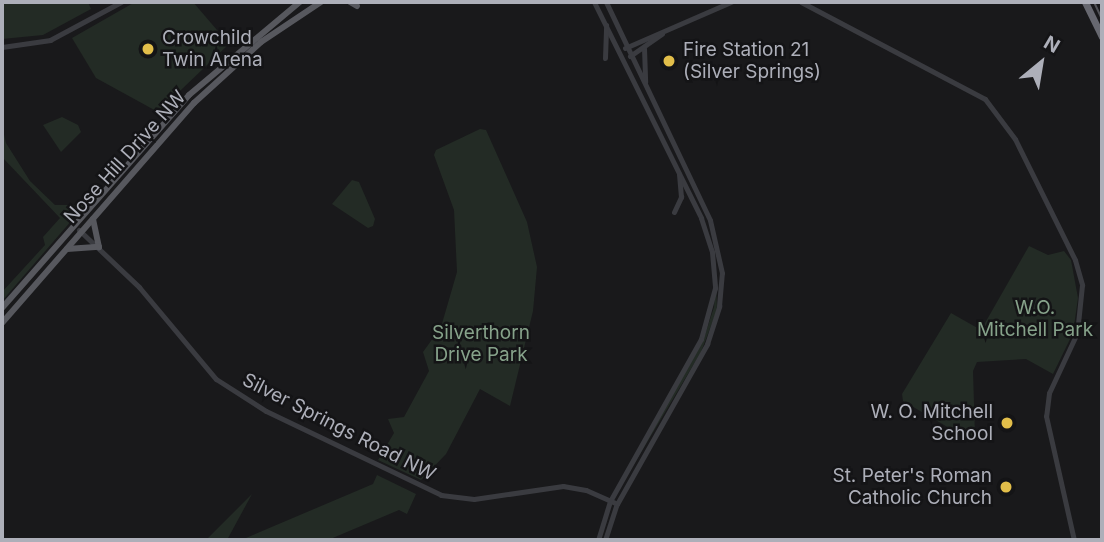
<!DOCTYPE html>
<html>
<head>
<meta charset="utf-8">
<style>
  body { margin:0 }
  #map { position:relative; width:1104px; height:542px; overflow:hidden; background:#19191b; font-family:Inter,sans-serif }
  div>[style] { position:absolute }
  [style*='--x'] { left:calc(var(--x)*1px); top:calc(var(--y)*1px); width:calc(var(--w)*1px); rotate:calc(var(--a)*1deg) }
  .green>* { inset:0; background:#232b25 }
  .minor>* { height:5px; margin:-2.5px; padding:0 2.5px; transform-origin:2.5px; border-radius:2.5px; background:#3a3b40 }
  .major>* { height:6px; margin:-3px; padding:0 3px; transform-origin:3px; border-radius:3px; background:#57585e }
  .highway>* { height:7px; margin:-3.5px; padding:0 3.5px; transform-origin:3.5px; border-radius:3.5px; background:#676870 }
  .tram>* { height:2px; margin:-1px; padding:0 1px; transform-origin:1px; border-radius:1px; background:#525358 }
  .dots>* { width:19px; height:19px; translate:-50% -50%; box-sizing:border-box; border:4px solid #141416; border-radius:50% }
  span { translate:-50% -50%; white-space:nowrap; text-align:center; line-height:1.15; -webkit-text-stroke:5px #141416; paint-order:stroke }
  .poi-label { font-size:19px; color:#adafb9 }
  .left { translate:0 -50%; text-align:left }
  .right { translate:-100% -50%; text-align:right }
  .street-label { font-size:19px; color:#adafb9 }
  .park-label { font-size:19px; color:#86a28a }
  .frame { position:absolute; inset:0; border:4px solid #adafb9; pointer-events:none }
  .north { position:absolute; left:1006px; top:28px; width:70px; height:70px; -webkit-text-stroke:5px #141416; paint-order:stroke; rotate:30deg; font-size:19px; font-weight:700; line-height:28px; text-align:center; color:#adafb9 }
  .north::after { content:''; display:block; margin:auto; width:24px; height:32px; background:#adafb9; clip-path:polygon(50% 0,100% 100%,50% 72%,0 100%) }
</style>
</head>
<body>
<div id="map">
  <div class="green">
    <div style="clip-path:polygon(2px 2px,88px 2px,91px 9px,43px 35px,2px 39px)"></div>
    <div style="clip-path:polygon(135px 2px,193px 2px,229px 44px,158px 112px,96px 78px,72px 38px)"></div>
    <div style="clip-path:polygon(62px 117px,78px 125px,81px 132px,61px 152px,43px 125px)"></div>
    <div style="clip-path:polygon(2px 126px,6px 143px,30px 181px,55px 205px,85px 205px,2px 301px,2px 292px,45px 245px,43px 237px,60px 218px,2px 157px)"></div>
    <div style="clip-path:polygon(480px 129px,486px 130px,527px 222px,537px 267px,533px 311px,510px 406px,480px 389px,446px 454px,421px 480px,378px 460px,394px 433px,388px 419px,404px 417px,429px 371px,423px 352px,441px 327px,457px 272px,454px 210px,434px 155px,436px 150px)"></div>
    <div style="clip-path:polygon(352px 180px,359px 182px,375px 219px,373px 226px,368px 228px,332px 204px)"></div>
    <div style="clip-path:polygon(1029px 246px,1048px 255px,1064px 251px,1071px 260px,1078px 298px,1073px 333px,1053px 374px,1026px 359px,977px 362px,973px 371px,975px 436px,968px 439px,903px 401px,902px 394px,951px 313px,981px 330px)"></div>
    <div style="clip-path:polygon(716px 276px,717px 310px,701px 352px,615px 496px,703px 341px,714px 307px)"></div>
    <div style="clip-path:polygon(377px 475px,416px 494px,407px 514px,399px 510px,328px 540px,241px 540px,373px 484px)"></div>
    <div style="clip-path:polygon(252px 494px,227px 540px,206px 540px)"></div>
  </div>
  <div class="minor">
    <div style="--x:594;--y:2;--w:241;--a:63.6"></div>
    <div style="--x:701;--y:218;--w:36;--a:72"></div>
    <div style="--x:712;--y:252;--w:36;--a:85"></div>
    <div style="--x:715;--y:288;--w:53;--a:105.4"></div>
    <div style="--x:701;--y:339;--w:186;--a:119.3"></div>
    <div style="--x:610;--y:501;--w:41;--a:107.1"></div>
    <div style="--x:801;--y:2;--w:208;--a:27.8"></div>
    <div style="--x:985;--y:99;--w:50;--a:53.1"></div>
    <div style="--x:1015;--y:139;--w:135;--a:63.6"></div>
    <div style="--x:1075;--y:260;--w:26;--a:74"></div>
    <div style="--x:1082;--y:285;--w:48;--a:95.9"></div>
    <div style="--x:1077;--y:333;--w:66;--a:115"></div>
    <div style="--x:1049;--y:393;--w:23;--a:97"></div>
    <div style="--x:1046;--y:416;--w:127;--a:77.3"></div>
    <div style="--x:2;--y:47;--w:49;--a:-8.3"></div>
    <div style="--x:50;--y:40;--w:81;--a:-28.2"></div>
    <div style="--x:625;--y:48;--w:116;--a:-23.5"></div>
    <div style="--x:644;--y:48;--w:34;--a:88"></div>
    <div style="--x:630;--y:56;--w:39;--a:-35"></div>
    <div style="--x:605;--y:58;--w:33;--a:-88"></div>
    <div style="--x:674;--y:212;--w:17;--a:-65"></div>
    <div style="--x:681;--y:197;--w:23;--a:-95"></div>
    <div style="--x:79;--y:230;--w:83;--a:43.5"></div>
    <div style="--x:139;--y:287;--w:120;--a:50.1"></div>
    <div style="--x:216;--y:379;--w:59;--a:32.6"></div>
    <div style="--x:266;--y:411;--w:194;--a:25.6"></div>
    <div style="--x:441;--y:495;--w:33;--a:7"></div>
    <div style="--x:474;--y:499;--w:90;--a:-8.3"></div>
    <div style="--x:563;--y:486;--w:23;--a:10"></div>
    <div style="--x:586;--y:490;--w:34;--a:24"></div>
    <div style="--x:605;--y:540;--w:38;--a:-72"></div>
    <div style="--x:617;--y:504;--w:184;--a:-60.6"></div>
    <div style="--x:707;--y:344;--w:40;--a:-72"></div>
    <div style="--x:719;--y:306;--w:33;--a:-85"></div>
    <div style="--x:722;--y:273;--w:54;--a:-102.8"></div>
    <div style="--x:710;--y:220;--w:242;--a:-115.5"></div>
  </div>
  <div class="major">
    <div style="--x:350;--y:2;--w:8;--a:30"></div>
    <div style="--x:93;--y:219;--w:29;--a:78"></div>
    <div style="--x:67;--y:249;--w:32;--a:-4"></div>
    <div style="--x:2;--y:308;--w:283;--a:-48.7"></div>
    <div style="--x:189;--y:95;--w:145;--a:-40"></div>
    <div style="--x:2;--y:323;--w:292;--a:-48.9"></div>
    <div style="--x:194;--y:103;--w:91;--a:-42.3"></div>
    <div style="--x:261;--y:42;--w:72;--a:-33.7"></div>
  </div>
  <div class="highway">
    <div style="--x:1085;--y:2;--w:39;--a:64"></div>
  </div>
  <div class="tram">
    <div style="--x:1094;--y:2;--w:19;--a:65"></div>
  </div>
  <div class="dots">
    <div style="left:148px;top:49px;background:#e2be4a"></div>
    <div style="left:669px;top:61px;background:#e2be4a"></div>
    <div style="left:1007px;top:423px;background:#e2be4a"></div>
    <div style="left:1006px;top:487px;background:#e2be4a"></div>
  </div>
  <div class="poi-label">
    <span class="left" style="left:162px;top:49px">Crowchild<br>Twin Arena</span>
    <span class="left" style="left:683px;top:61px">Fire Station 21<br>(Silver Springs)</span>
    <span class="right" style="left:993px;top:423px">W. O. Mitchell<br>School</span>
    <span class="right" style="left:992px;top:487px">St. Peter's Roman<br>Catholic Church</span>
  </div>
  <div class="street-label">
    <span style="left:125px;top:157px;rotate:-48deg">Nose Hill Drive NW</span>
    <span style="left:339px;top:427px;rotate:27deg">Silver Springs Road NW</span>
  </div>
  <div class="park-label">
    <span style="left:1035px;top:319px">W.O.<br>Mitchell Park</span>
    <span style="left:481px;top:344px">Silverthorn<br>Drive Park</span>
  </div>
  <div class="frame"></div>
  <div class="north">N</div>
</div>
</body>
</html>
